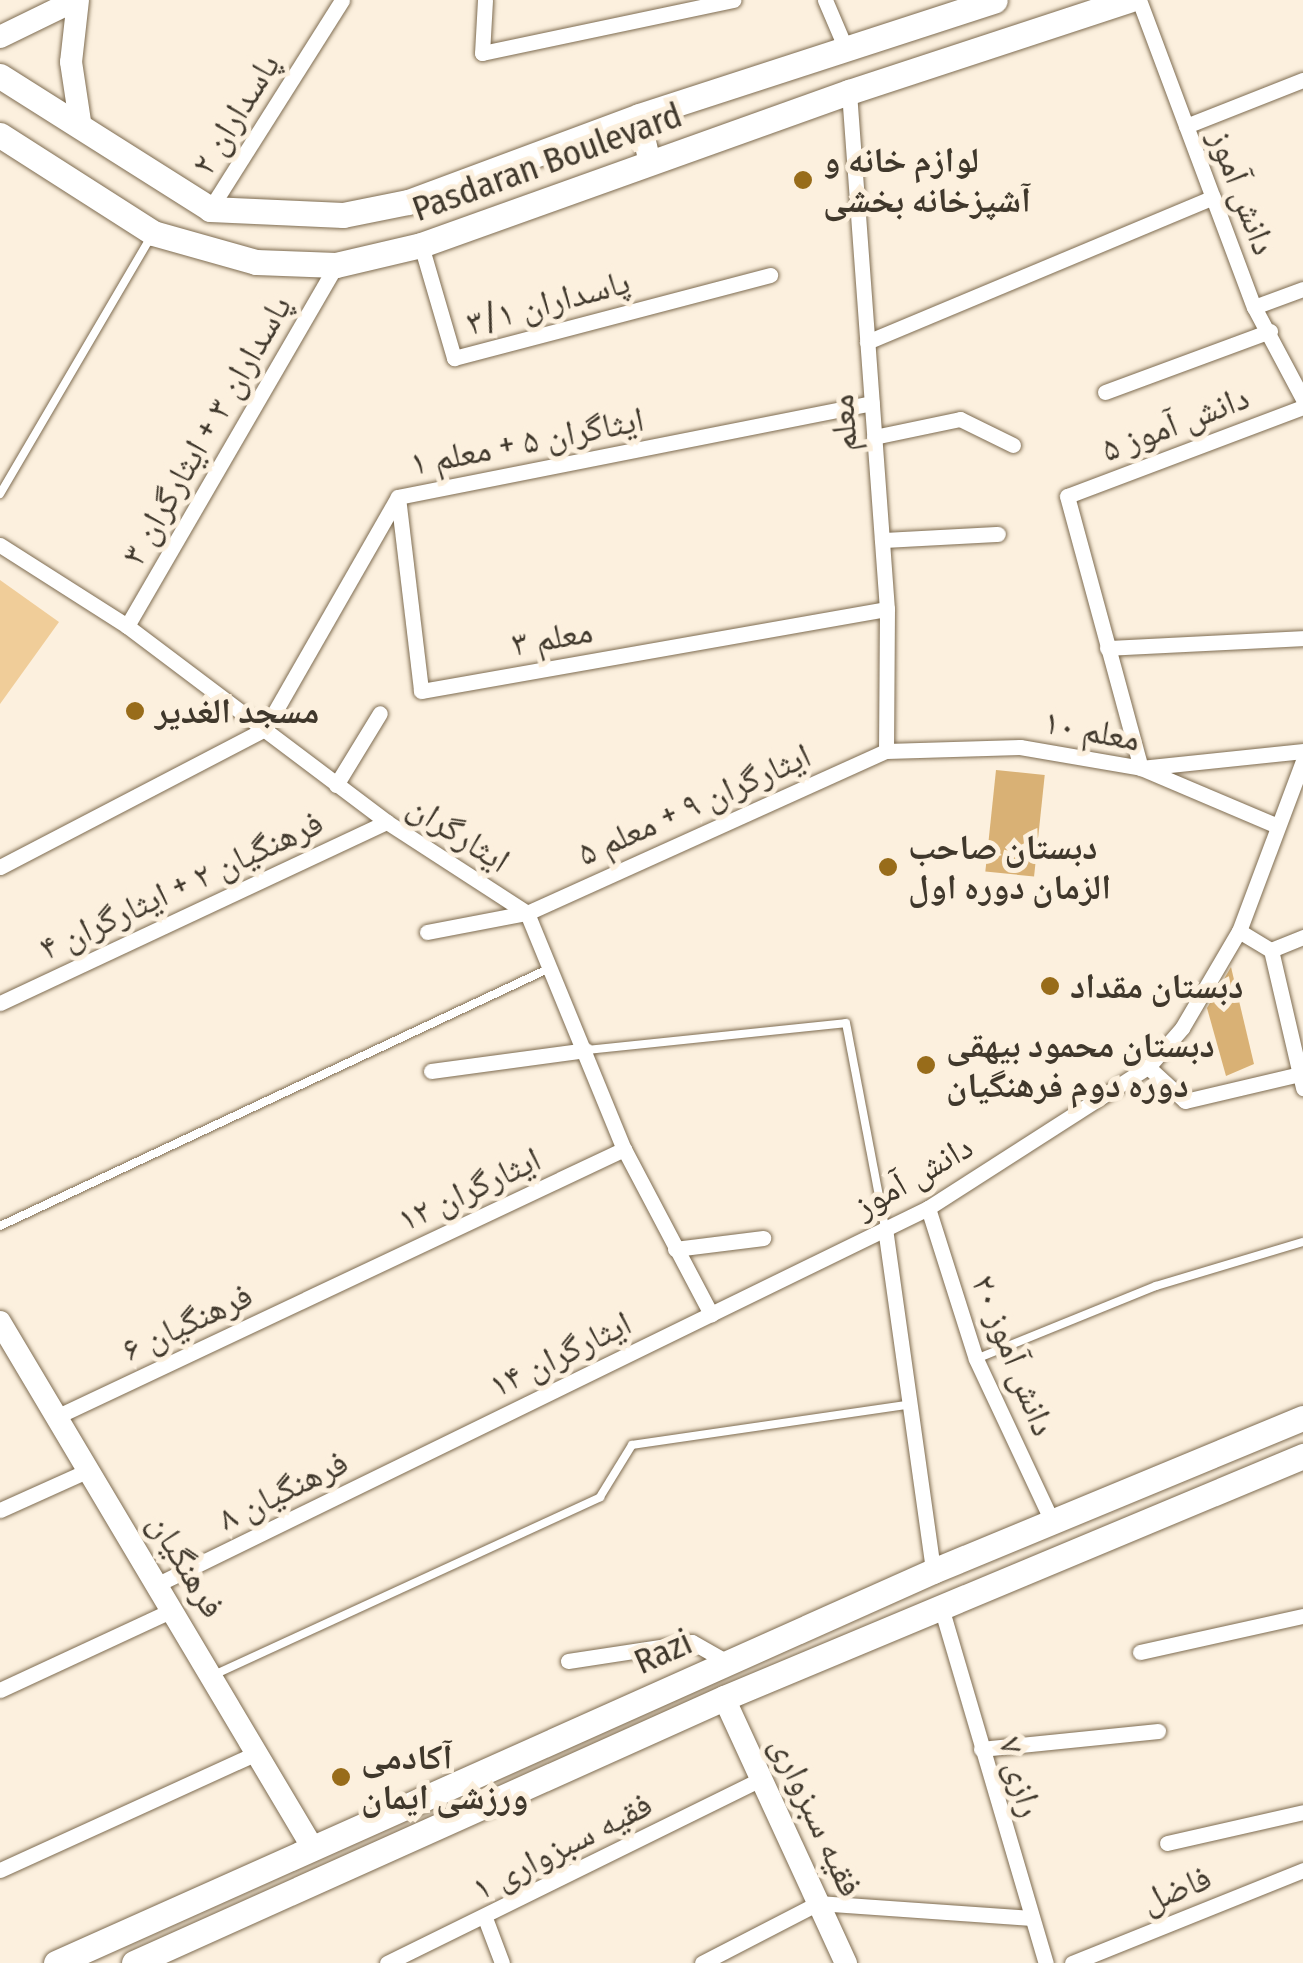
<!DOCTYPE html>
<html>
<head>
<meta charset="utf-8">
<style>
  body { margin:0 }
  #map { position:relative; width:1303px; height:1963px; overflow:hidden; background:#fcf0de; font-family:"Fira Sans Condensed","Noto Naskh Arabic",sans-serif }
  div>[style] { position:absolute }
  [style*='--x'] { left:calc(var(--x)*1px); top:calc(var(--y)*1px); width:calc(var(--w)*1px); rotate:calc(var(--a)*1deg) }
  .green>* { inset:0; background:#f0cd99 }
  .building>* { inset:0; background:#d9b175; transform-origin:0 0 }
  .roads { filter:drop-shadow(0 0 2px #7e6c51) drop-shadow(0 0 2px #7e6c51) }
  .lane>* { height:8px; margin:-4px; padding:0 4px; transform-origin:4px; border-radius:4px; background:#fff }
  .street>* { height:15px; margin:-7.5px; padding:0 7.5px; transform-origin:7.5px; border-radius:7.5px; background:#fff }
  .secondary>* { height:22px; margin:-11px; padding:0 11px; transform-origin:11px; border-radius:11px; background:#fff }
  .primary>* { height:25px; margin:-12.5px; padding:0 12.5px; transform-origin:12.5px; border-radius:12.5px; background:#fff }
  .dots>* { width:28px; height:28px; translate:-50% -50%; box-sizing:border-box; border:5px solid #fcf0de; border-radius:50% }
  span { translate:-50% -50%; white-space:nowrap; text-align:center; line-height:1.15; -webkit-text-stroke:10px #fcf0de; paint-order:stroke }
  .street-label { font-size:35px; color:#40382c }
  .poi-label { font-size:35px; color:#40382c; font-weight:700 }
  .left { translate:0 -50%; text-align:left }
</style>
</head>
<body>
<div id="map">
  <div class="green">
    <div style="clip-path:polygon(0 580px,59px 622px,0 704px)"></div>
  </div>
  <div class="building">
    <div style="left:996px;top:770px;width:49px;height:102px;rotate:6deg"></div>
    <div style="clip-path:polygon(1231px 967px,1254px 1064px,1226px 1076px,1207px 1008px)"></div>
  </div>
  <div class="roads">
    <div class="lane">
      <div style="--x:0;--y:494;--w:298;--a:-59.6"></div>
      <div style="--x:586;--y:1050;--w:261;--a:-5.9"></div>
      <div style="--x:846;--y:1023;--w:209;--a:79.2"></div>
      <div style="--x:0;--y:1226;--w:605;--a:-25.13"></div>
      <div style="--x:976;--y:1359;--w:194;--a:-22.1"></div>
      <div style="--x:1156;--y:1286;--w:153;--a:-16.7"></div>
      <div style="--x:216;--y:1674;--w:423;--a:-24.7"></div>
      <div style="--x:600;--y:1497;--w:61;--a:-58.4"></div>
      <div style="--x:632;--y:1445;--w:278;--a:-8.3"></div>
    </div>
    <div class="street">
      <div style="--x:485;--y:0;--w:53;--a:93.2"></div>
      <div style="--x:482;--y:53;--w:257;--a:-11.9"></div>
      <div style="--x:825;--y:0;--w:51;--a:66.9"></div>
      <div style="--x:1139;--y:0;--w:328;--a:69.5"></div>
      <div style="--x:1254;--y:307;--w:104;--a:62"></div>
      <div style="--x:849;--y:92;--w:518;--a:85.8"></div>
      <div style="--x:887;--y:609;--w:142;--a:90.4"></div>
      <div style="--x:1186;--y:126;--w:126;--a:-21.5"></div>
      <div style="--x:210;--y:209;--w:247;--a:-57.7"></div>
      <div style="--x:421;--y:245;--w:118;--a:73.7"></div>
      <div style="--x:454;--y:358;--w:327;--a:-14.7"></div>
      <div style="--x:1254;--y:307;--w:52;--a:-20.2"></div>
      <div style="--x:867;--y:342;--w:375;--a:-22.7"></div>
      <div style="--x:1105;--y:392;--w:176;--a:-20.3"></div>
      <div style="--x:1303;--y:407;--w:252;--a:159.3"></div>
      <div style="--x:1067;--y:496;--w:282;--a:74.8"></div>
      <div style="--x:1141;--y:768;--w:163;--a:-6"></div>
      <div style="--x:874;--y:437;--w:88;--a:-11.8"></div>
      <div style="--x:960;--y:419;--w:59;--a:26.1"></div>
      <div style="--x:398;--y:497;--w:195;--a:83.2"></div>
      <div style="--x:421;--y:691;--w:473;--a:-10"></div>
      <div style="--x:882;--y:540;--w:116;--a:-3"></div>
      <div style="--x:0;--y:545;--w:151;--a:32.5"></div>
      <div style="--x:127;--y:626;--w:326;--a:37"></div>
      <div style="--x:387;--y:822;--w:167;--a:33"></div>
      <div style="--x:527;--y:913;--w:255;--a:67.7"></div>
      <div style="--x:624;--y:1149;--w:187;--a:62.2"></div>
      <div style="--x:127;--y:626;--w:417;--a:-59.9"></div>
      <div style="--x:1107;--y:648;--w:196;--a:-2.9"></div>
      <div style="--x:336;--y:785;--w:84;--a:-58.6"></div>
      <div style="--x:0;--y:867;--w:299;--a:-27.5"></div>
      <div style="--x:265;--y:729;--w:267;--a:-60.2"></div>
      <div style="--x:398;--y:497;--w:483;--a:-11.2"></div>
      <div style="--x:1239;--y:931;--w:37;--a:31"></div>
      <div style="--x:1271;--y:950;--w:142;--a:76.9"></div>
      <div style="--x:427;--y:932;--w:102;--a:-10.8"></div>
      <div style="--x:527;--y:913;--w:394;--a:-24.3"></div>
      <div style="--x:886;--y:751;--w:134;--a:-1.7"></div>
      <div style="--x:1020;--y:747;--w:123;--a:9.8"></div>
      <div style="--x:1141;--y:768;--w:146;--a:23"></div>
      <div style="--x:1271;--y:950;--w:35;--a:-22"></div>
      <div style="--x:0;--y:1003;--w:427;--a:-25.1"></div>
      <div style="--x:1148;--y:1067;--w:50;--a:42.6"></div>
      <div style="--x:1185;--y:1101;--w:118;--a:-13.2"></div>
      <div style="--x:431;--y:1071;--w:156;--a:-7.7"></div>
      <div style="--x:928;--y:1208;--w:158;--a:72.4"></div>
      <div style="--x:976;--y:1359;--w:179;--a:64.9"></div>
      <div style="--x:885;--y:1228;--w:346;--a:82"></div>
      <div style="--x:675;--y:1249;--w:89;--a:-7.1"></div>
      <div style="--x:58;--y:1416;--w:626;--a:-25.25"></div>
      <div style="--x:0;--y:1510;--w:98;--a:-24.2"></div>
      <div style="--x:158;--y:1584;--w:857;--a:-26.03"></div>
      <div style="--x:928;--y:1208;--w:261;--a:-32.7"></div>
      <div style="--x:1148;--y:1067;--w:52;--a:-48.9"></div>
      <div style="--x:1182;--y:1028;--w:113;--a:-59.6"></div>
      <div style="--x:1239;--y:931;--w:182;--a:-69.4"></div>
      <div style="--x:941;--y:1607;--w:371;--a:73.6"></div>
      <div style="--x:1140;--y:1652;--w:167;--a:-12.5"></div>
      <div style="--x:568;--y:1661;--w:125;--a:-8.7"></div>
      <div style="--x:692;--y:1642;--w:40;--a:29.7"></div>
      <div style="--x:0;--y:1690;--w:190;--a:-24.9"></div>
      <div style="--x:981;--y:1749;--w:178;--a:-5.8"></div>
      <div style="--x:1167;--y:1843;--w:139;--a:-12.8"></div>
      <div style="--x:0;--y:1870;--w:280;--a:-24.5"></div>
      <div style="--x:485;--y:1918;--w:48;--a:69.3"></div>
      <div style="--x:387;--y:1963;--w:417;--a:-26.2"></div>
      <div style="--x:702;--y:1963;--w:131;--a:-27.3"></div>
      <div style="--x:818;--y:1903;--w:214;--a:4"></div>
      <div style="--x:1072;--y:1963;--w:249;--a:-21.9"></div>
    </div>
    <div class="secondary">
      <div style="--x:78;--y:0;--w:62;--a:96.4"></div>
      <div style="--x:71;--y:62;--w:67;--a:81.4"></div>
      <div style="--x:0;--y:37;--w:85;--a:-26"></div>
      <div style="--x:639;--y:116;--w:48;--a:76.8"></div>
      <div style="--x:0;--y:1322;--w:608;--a:59.26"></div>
      <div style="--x:724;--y:1698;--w:292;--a:65.3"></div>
    </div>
    <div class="primary">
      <div style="--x:0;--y:76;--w:249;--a:32.3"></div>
      <div style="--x:210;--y:209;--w:133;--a:2.6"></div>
      <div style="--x:343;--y:215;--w:66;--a:-11.3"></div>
      <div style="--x:408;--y:202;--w:246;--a:-20.4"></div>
      <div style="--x:639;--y:116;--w:374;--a:-18"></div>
      <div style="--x:0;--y:135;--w:182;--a:32.6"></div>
      <div style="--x:153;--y:233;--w:107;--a:15.7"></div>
      <div style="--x:256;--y:262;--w:80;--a:2.1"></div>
      <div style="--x:336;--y:265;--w:87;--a:-13.2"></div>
      <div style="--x:421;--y:245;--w:455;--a:-19.7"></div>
      <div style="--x:849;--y:92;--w:295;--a:-18.2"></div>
      <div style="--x:56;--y:1963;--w:961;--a:-24.08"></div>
      <div style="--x:933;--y:1571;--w:400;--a:-22.5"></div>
      <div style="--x:134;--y:1963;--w:647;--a:-24.19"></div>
      <div style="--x:724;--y:1698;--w:628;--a:-22.68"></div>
    </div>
  </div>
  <div class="dots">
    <div style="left:803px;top:180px;background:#986c1a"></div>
    <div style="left:135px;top:711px;background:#986c1a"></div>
    <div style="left:888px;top:867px;background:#986c1a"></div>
    <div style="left:1050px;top:986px;background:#986c1a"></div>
    <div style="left:926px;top:1065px;background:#986c1a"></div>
    <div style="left:341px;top:1777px;background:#986c1a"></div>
  </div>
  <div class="street-label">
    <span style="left:235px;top:114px;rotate:-58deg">پاسداران ۲</span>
    <span style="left:547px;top:162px;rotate:-20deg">Pasdaran Boulevard</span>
    <span style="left:1243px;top:192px;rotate:69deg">دانش آموز</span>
    <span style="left:548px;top:302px;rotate:-15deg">پاسداران ۳/۱</span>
    <span style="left:843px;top:423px;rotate:-94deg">معلم</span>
    <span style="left:1175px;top:423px;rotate:-21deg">دانش آموز ۵</span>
    <span style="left:206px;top:430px;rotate:-60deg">پاسداران ۳ + ایثارگران ۳</span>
    <span style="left:527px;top:441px;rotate:-11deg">ایثاگران ۵ + معلم ۱</span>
    <span style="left:552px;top:637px;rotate:-10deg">معلم ۳</span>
    <span style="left:1092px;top:730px;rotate:11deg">معلم ۱۰</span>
    <span style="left:694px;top:804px;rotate:-24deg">ایثارگران ۹ + معلم ۵</span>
    <span style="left:459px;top:833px;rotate:33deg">ایثارگران</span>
    <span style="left:181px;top:885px;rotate:-25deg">فرهنگیان ۲ + ایثارگران ۴</span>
    <span style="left:913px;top:1176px;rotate:-30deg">دانش آموز</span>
    <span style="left:469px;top:1189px;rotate:-25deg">ایثارگران ۱۲</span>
    <span style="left:187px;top:1322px;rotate:-25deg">فرهنگیان ۶</span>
    <span style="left:560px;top:1354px;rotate:-26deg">ایثارگران ۱۴</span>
    <span style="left:1014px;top:1355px;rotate:68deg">دانش آموز ۲۰</span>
    <span style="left:283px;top:1490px;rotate:-26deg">فرهنگیان ۸</span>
    <span style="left:187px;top:1565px;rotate:59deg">فرهنگیان</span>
    <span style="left:663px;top:1652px;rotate:-24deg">Razi</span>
    <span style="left:1021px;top:1777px;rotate:74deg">رازی ۷</span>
    <span style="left:817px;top:1816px;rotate:65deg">فقیه سبزواری</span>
    <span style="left:562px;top:1846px;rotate:-27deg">فقیه سبزواری ۱</span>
    <span style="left:1176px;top:1889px;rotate:-22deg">فاضل</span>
  </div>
  <div class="poi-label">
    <span class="left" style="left:823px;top:180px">لوازم خانه و<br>آشپزخانه بخشی</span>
    <span class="left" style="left:155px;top:711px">مسجد الغدیر</span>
    <span class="left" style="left:908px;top:867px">دبستان صاحب<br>الزمان دوره اول</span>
    <span class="left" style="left:1070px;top:986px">دبستان مقداد</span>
    <span class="left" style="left:946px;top:1065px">دبستان محمود بیهقی<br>دوره دوم فرهنگیان</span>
    <span class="left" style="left:361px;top:1777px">آکادمی<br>ورزشی ایمان</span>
  </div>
</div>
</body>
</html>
